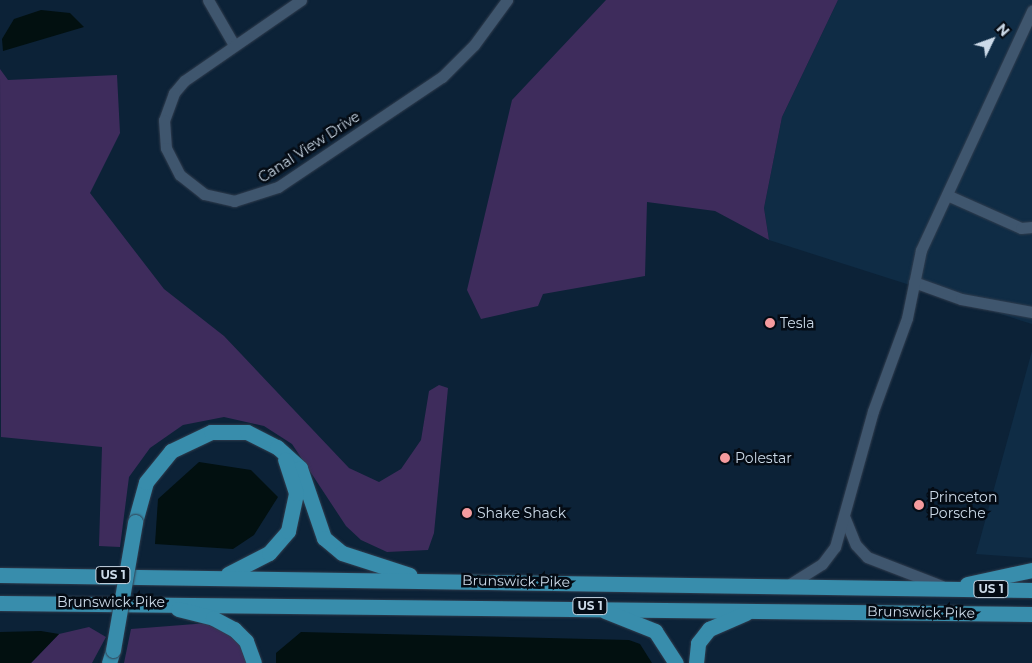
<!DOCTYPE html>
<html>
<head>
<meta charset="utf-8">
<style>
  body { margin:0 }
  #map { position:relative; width:1032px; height:663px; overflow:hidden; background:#0c2237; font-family:Montserrat,sans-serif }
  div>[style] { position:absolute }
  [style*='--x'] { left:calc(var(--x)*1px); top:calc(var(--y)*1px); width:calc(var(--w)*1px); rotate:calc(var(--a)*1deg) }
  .built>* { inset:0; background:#0f2c45 }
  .green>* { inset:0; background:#3e2c5c }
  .water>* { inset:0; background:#021010 }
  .roads { filter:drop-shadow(0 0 1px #313d4e) drop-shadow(0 0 1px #313d4e) }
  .minor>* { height:11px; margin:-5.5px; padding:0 5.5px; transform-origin:5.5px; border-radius:5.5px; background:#3f566e }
  .trunk>* { height:15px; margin:-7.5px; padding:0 7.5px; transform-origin:7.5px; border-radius:7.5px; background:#388dac }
  .bridges { filter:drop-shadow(0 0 1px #313d4e) drop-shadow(0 0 1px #313d4e) }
  .trunk-bridge>* { height:15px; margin:-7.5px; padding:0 7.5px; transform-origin:7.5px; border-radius:7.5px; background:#388dac }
  .dots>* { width:14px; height:14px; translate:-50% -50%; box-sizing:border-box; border:2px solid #040b14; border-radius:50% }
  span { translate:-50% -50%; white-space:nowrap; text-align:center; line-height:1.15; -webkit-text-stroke:5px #040b14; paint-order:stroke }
  .shield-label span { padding:1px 4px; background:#040b14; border:1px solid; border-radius:4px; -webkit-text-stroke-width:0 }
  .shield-label { font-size:12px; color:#ccdae8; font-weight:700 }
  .street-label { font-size:14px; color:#ccdae8 }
  .poi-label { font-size:14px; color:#ccdae8 }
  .left { translate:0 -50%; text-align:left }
  .north { position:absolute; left:967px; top:15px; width:50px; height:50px; -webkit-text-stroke:4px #040b14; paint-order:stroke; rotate:48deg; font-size:14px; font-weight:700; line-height:20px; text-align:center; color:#ccdae8 }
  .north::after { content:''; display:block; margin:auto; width:18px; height:22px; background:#ccdae8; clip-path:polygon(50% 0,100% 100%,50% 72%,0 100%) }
</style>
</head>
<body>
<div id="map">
  <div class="built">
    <div style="clip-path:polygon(838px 0,1032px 0,1032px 324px,769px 240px,764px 208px,782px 117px)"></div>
    <div style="clip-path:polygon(1032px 351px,1032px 558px,976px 554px)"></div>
  </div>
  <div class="green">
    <div style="clip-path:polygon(606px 0,838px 0,782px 117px,764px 208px,769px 240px,715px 211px,647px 202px,645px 276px,543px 294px,538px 306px,481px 319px,467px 290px,512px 100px)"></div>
    <div style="clip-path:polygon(0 69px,8px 80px,117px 75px,120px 133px,90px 193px,164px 289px,224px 336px,349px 468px,379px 482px,401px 469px,421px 440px,429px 391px,439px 385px,448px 388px,434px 533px,428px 550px,387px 552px,361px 540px,346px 526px,292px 444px,264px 426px,224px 417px,183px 425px,150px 448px,129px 477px,120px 547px,99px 546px,102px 447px,1px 437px)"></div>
    <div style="clip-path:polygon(208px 623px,238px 640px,248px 663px,124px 663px,131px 629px)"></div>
    <div style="clip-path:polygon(89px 627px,106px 637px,92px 663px,31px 663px,59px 634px)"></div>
  </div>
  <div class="water">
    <div style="clip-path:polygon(41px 10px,70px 13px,84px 27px,3px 51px,2px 39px,14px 19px)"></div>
    <div style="clip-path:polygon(199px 462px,251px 470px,278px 497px,254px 535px,233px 549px,155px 544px,158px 499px)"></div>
    <div style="clip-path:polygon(41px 631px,59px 634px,31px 663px,0 663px,0 632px)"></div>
    <div style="clip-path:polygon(301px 632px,629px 640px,640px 644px,652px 663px,276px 663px,276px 653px)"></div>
  </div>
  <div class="roads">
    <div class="minor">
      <div style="--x:208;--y:0;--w:52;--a:60"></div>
      <div style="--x:301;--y:0;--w:142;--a:145.3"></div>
      <div style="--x:184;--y:81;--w:16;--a:130"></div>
      <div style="--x:174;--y:93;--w:29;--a:110"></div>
      <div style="--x:164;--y:120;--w:28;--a:86"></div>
      <div style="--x:166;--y:148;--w:30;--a:63"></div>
      <div style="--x:180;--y:175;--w:31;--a:38"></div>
      <div style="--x:204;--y:194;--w:31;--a:13"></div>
      <div style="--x:234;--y:201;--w:46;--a:-17.7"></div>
      <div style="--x:278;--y:187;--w:197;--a:-33.9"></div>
      <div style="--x:442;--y:77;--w:45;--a:-45"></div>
      <div style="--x:474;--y:45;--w:56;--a:-53.7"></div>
      <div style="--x:947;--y:195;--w:81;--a:24"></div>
      <div style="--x:1021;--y:228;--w:11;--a:-5"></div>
      <div style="--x:914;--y:282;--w:50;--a:19.9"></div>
      <div style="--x:961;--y:299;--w:72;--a:10.4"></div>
      <div style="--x:844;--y:516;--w:31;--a:68"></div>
      <div style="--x:856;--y:545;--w:16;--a:47"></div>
      <div style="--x:867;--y:557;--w:80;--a:21.1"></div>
      <div style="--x:787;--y:586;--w:41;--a:-32.2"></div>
      <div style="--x:822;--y:564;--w:21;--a:-53"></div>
      <div style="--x:835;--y:547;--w:141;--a:-74.4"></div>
      <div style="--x:873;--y:411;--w:99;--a:-69.9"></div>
      <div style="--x:907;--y:318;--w:69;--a:-78.4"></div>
      <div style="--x:921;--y:250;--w:264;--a:-65.1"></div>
    </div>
    <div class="trunk">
      <div style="--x:135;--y:522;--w:41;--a:-74.6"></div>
      <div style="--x:146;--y:482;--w:40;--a:-51"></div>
      <div style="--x:171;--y:451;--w:44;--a:-25.4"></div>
      <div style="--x:211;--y:432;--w:36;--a:0"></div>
      <div style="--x:247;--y:432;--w:34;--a:27"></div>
      <div style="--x:277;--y:447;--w:31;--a:42"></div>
      <div style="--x:300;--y:468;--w:74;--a:71.1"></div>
      <div style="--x:324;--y:538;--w:23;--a:40"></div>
      <div style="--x:342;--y:553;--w:71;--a:17.9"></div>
      <div style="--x:228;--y:574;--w:46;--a:-27.1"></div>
      <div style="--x:269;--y:553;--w:29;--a:-49"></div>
      <div style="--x:288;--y:531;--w:39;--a:-78"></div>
      <div style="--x:296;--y:493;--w:35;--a:-108"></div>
      <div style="--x:0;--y:575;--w:1032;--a:0.83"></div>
      <div style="--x:967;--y:584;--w:66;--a:-12.2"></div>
      <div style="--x:0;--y:603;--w:1032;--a:0.61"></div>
      <div style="--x:178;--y:609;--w:36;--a:14"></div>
      <div style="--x:213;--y:618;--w:24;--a:28"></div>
      <div style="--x:234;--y:629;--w:17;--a:45"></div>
      <div style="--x:246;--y:641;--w:23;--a:70"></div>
      <div style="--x:605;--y:611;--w:54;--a:21.8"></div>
      <div style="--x:655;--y:631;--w:38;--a:57"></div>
      <div style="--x:109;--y:663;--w:14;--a:-73"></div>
      <div style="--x:696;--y:663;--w:20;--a:-84"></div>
      <div style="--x:698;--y:643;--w:18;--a:-52"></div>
      <div style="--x:709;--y:629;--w:40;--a:-23.4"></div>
    </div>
  </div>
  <div class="bridges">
    <div class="trunk-bridge">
      <div style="--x:113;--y:650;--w:130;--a:-80.2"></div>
    </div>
  </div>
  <div class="dots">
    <div style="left:770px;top:323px;background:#f59b9e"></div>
    <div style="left:725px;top:458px;background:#f59b9e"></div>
    <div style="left:919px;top:505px;background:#f59b9e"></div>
    <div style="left:467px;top:513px;background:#f59b9e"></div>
  </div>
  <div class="shield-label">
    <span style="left:113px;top:575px">US 1</span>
    <span style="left:991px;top:589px">US 1</span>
    <span style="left:590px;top:606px">US 1</span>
  </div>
  <div class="street-label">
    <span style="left:309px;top:147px;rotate:-33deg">Canal View Drive</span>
    <span style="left:516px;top:581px;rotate:1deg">Brunswick Pike</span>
    <span style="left:111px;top:602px">Brunswick Pike</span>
    <span style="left:921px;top:612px;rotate:1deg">Brunswick Pike</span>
  </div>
  <div class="poi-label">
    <span class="left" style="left:780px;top:323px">Tesla</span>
    <span class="left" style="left:735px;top:458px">Polestar</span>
    <span class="left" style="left:929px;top:505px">Princeton<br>Porsche</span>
    <span class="left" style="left:477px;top:513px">Shake Shack</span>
  </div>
  <div class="north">N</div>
</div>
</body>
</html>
